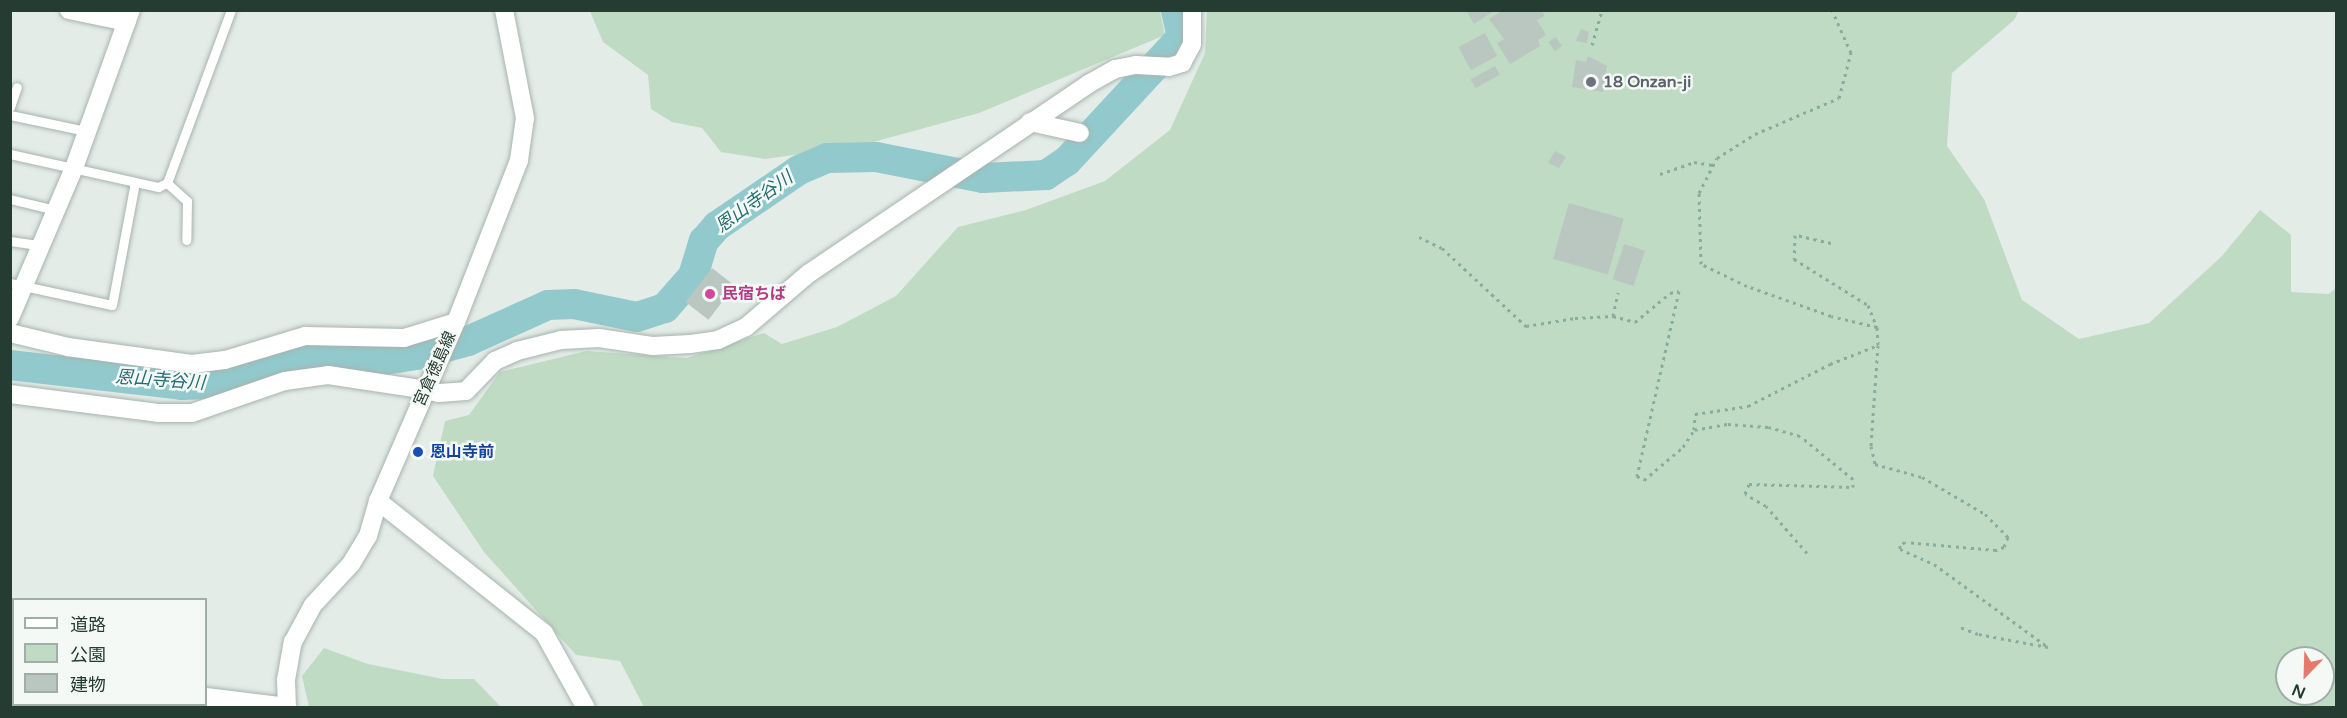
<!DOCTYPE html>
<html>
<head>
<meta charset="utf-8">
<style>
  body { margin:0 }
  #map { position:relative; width:2347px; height:718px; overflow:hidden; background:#e4ece8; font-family:"Varela Round","Noto Sans JP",sans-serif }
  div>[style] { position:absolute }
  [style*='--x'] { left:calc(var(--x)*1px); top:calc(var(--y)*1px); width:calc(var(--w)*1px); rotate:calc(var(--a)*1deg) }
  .green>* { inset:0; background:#bfdbc4 }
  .river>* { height:30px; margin:-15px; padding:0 15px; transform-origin:15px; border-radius:15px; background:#92c9cc }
  .building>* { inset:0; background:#bac7c0; transform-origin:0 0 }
  .path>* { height:3px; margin-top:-1.5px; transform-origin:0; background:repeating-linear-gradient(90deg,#88ad9d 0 3px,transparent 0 7.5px) }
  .roads { filter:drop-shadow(0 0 2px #a7b4ae) drop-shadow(0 0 2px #a7b4ae) }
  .service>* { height:9px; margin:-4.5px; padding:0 4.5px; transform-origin:4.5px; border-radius:4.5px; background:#fff }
  .minor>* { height:18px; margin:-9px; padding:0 9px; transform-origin:9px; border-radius:9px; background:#fff }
  .tertiary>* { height:18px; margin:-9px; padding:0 9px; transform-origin:9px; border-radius:9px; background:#fff }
  .secondary>* { height:18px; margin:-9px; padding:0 9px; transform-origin:9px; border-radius:9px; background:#fff }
  .dots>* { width:16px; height:16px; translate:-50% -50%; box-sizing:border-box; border:3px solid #f4f9f6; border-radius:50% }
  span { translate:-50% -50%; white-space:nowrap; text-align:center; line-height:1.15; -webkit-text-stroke:5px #f4f9f6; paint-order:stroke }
  .worship-label { font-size:16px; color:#5b616d; font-weight:700 }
  .left { translate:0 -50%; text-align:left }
  .hotel-label { font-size:16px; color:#b23c85; font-weight:700 }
  .street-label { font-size:16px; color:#253c33 }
  .transit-label { font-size:16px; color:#164399; font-weight:700 }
  .water-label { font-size:18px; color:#256e73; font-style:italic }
  .frame { position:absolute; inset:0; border:12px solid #253c33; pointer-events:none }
  .legend { position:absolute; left:12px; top:598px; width:195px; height:108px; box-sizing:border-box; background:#f4f9f6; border:2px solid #a1ada8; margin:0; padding:8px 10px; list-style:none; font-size:18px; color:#253c33 }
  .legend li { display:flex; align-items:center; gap:12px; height:30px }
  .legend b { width:30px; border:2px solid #a1ada8 }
  .north { position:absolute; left:2275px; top:646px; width:60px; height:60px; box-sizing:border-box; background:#f4f9f6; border:2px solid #a1ada8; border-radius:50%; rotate:203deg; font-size:16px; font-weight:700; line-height:24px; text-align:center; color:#253c33 }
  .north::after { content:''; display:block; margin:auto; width:21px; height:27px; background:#e57a6a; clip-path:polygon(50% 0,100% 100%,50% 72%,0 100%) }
</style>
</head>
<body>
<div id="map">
  <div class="green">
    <div style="clip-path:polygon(1160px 11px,1165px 35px,979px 113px,859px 146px,765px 159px,721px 152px,702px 128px,672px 122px,651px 109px,648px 75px,603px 42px,590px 11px)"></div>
    <div style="clip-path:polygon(evenodd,1207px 11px,2019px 11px,2014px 20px,1952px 73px,1947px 146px,1984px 199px,2022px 300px,2079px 339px,2149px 323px,2222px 256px,2260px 210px,2291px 235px,2291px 292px,2329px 294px,2336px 288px,2336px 707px,644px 707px,620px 661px,576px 655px,484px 552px,433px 476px,445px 421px,469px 415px,500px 372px,586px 351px,687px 358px,764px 333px,782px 344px,837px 327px,896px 296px,958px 227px,1026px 210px,1105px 181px,1170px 130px,1205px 53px,1207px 11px,2287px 658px,2323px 658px,2323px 694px,2287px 694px,2287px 658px)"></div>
    <div style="clip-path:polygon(324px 648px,368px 664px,443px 679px,474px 679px,501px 707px,309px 707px,302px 676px)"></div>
  </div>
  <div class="river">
    <div style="--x:10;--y:365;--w:173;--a:6.6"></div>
    <div style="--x:182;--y:385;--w:35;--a:-2"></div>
    <div style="--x:217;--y:384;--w:92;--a:-18.4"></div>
    <div style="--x:304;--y:355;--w:81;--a:3.5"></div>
    <div style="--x:385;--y:360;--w:32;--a:-9"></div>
    <div style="--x:417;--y:355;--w:53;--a:-15.4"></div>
    <div style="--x:468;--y:341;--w:88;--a:-24.2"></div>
    <div style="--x:548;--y:305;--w:26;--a:-2"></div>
    <div style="--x:574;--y:304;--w:64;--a:11.7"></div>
    <div style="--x:637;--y:317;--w:29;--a:-18"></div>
    <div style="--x:665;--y:308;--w:43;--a:-48.8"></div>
    <div style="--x:693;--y:276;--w:37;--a:-73"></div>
    <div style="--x:704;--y:241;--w:20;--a:-49"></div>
    <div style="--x:717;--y:226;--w:99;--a:-34.3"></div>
    <div style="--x:799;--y:170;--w:30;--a:-23"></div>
    <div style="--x:827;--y:158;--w:49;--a:-1.2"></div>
    <div style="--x:876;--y:157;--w:109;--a:11.1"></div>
    <div style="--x:983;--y:178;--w:63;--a:-2.7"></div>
    <div style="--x:1046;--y:175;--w:25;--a:-34"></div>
    <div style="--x:1067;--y:161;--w:169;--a:-47.2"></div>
    <div style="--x:1182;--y:37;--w:28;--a:-103"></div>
  </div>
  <div class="building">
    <div style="clip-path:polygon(1466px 10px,1495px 10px,1474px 24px)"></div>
    <div style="clip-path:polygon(1503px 10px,1541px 10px,1545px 16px,1537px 20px,1546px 35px,1538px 40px,1540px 46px,1510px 64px,1497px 43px,1504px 39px,1489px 19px)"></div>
    <div style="clip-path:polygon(1581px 29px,1589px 32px,1587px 43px,1576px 41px)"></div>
    <div style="left:1485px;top:33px;width:26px;height:30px;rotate:62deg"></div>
    <div style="left:1556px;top:37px;width:11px;height:9px;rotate:56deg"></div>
    <div style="clip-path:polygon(1588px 56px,1607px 66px,1603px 92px,1572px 87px,1576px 60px,1586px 62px)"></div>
    <div style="left:1495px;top:66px;width:10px;height:28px;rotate:61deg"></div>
    <div style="clip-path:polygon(1555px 151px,1566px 157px,1559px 168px,1548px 163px)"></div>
    <div style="left:1569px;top:203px;width:57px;height:58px;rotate:16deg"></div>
    <div style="left:1624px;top:244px;width:22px;height:37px;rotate:18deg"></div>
    <div style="left:712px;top:268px;width:29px;height:43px;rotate:38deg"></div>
  </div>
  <div class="path">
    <div style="--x:1592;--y:45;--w:36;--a:-74"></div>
    <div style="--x:1660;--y:174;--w:36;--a:-19"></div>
    <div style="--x:1694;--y:162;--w:19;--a:9"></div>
    <div style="--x:1419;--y:237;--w:25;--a:26"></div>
    <div style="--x:1442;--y:248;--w:115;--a:42.9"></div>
    <div style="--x:1526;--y:326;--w:50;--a:-9.3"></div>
    <div style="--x:1575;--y:318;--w:38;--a:-3"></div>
    <div style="--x:1613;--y:316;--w:23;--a:15"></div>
    <div style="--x:1635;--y:322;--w:45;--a:-39.6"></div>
    <div style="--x:1670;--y:293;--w:9;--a:-13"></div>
    <div style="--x:1679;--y:291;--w:190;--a:102.8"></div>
    <div style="--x:1637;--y:476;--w:8;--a:30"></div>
    <div style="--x:1644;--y:480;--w:51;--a:-40.2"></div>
    <div style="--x:1683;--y:447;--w:20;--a:-57"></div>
    <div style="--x:1831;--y:243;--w:37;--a:-167"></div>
    <div style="--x:1795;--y:235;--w:24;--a:92"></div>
    <div style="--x:1794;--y:259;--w:87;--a:31.9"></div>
    <div style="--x:1868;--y:305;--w:24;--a:68"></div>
    <div style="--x:1613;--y:316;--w:24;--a:-78"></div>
    <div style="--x:1878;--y:345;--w:101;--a:94"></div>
    <div style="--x:1871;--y:446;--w:18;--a:77"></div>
    <div style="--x:1875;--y:464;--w:49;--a:15.5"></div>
    <div style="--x:1922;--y:477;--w:73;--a:30.4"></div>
    <div style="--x:1985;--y:514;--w:33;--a:45"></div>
    <div style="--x:2008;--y:537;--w:11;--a:112"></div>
    <div style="--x:2004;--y:547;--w:9;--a:159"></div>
    <div style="--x:1996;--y:550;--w:91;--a:-175"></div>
    <div style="--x:1905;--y:542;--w:6;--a:149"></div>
    <div style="--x:1900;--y:545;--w:4;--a:90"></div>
    <div style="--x:1900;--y:549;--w:37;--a:24"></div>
    <div style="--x:1934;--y:564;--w:141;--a:36.1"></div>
    <div style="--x:2048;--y:647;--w:71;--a:-169.5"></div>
    <div style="--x:1978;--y:634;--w:22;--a:-159"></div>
    <div style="--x:1807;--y:553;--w:62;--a:-131.1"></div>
    <div style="--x:1766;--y:506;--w:24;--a:-150"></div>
    <div style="--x:1745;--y:494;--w:11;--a:-68"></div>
    <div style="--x:1749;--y:484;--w:104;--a:1.7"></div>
    <div style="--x:1853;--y:487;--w:8;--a:-90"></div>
    <div style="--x:1853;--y:479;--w:68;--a:-140.9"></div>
    <div style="--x:1800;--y:436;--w:33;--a:-164"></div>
    <div style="--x:1768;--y:427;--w:41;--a:-175.8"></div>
    <div style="--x:1727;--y:424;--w:34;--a:170"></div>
    <div style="--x:1694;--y:430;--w:16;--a:-86"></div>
    <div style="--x:1695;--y:414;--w:54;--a:-8.6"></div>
    <div style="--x:1748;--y:406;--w:92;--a:-27.1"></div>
    <div style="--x:1830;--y:364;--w:52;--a:-21.6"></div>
    <div style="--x:1878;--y:345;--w:18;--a:-93"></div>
    <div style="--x:1877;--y:327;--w:47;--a:-166.6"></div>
    <div style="--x:1831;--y:316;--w:89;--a:-160.3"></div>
    <div style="--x:1747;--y:286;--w:51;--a:-154.4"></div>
    <div style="--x:1701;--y:264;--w:71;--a:-91.6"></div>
    <div style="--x:1699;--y:193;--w:39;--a:-63"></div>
    <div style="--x:1717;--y:158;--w:45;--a:-32.3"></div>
    <div style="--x:1755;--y:134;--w:91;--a:-23.2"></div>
    <div style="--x:1839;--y:98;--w:47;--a:-75.1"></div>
    <div style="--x:1851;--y:53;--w:47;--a:-113.8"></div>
  </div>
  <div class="roads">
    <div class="service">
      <div style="--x:10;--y:107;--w:21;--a:-71"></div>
      <div style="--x:10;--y:115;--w:78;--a:11.9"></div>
      <div style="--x:10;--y:154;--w:152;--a:12.6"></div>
      <div style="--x:158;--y:187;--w:10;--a:-24"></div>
      <div style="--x:167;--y:183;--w:184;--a:-69.7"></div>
      <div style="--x:167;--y:183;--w:27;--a:42"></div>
      <div style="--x:187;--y:201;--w:39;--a:91"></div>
      <div style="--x:10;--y:199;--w:46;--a:13.7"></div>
      <div style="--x:10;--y:241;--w:30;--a:8"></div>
      <div style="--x:10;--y:283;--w:104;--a:12.2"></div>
      <div style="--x:112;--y:305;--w:125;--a:-79.4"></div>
    </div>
    <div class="minor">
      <div style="--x:69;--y:10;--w:59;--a:11.7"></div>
      <div style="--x:1030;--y:122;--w:51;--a:12.4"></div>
      <div style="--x:10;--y:318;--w:163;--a:-66.9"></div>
      <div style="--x:74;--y:168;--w:168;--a:-70.2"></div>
      <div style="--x:746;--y:327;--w:82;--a:-40.5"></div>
      <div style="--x:808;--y:274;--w:341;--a:-34.1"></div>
      <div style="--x:1090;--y:83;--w:29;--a:-29"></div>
      <div style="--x:1115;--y:69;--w:21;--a:-11"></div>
      <div style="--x:1136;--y:65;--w:33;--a:3"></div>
      <div style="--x:1169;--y:67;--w:14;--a:-17"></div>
      <div style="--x:1182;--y:63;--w:21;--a:-62"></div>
      <div style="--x:1192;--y:44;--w:34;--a:-90"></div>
      <div style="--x:10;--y:333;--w:60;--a:13.6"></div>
      <div style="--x:68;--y:347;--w:125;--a:7.8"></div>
      <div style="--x:192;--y:364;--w:33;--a:-7"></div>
      <div style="--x:225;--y:360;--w:84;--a:-16.7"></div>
      <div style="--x:305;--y:336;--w:99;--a:1.2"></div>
      <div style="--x:404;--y:338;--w:54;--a:-17.1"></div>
      <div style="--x:10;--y:394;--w:149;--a:7.3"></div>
      <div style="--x:158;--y:413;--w:34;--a:0"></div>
      <div style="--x:192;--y:413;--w:98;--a:-19"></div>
      <div style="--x:285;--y:381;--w:43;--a:-7.9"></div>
      <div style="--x:328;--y:375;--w:99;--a:8.7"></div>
      <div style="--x:378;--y:501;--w:212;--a:38.5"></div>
      <div style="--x:544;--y:633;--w:86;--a:60.8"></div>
      <div style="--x:206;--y:697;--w:82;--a:7"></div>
      <div style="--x:62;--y:708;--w:7;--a:-34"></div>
    </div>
    <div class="tertiary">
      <div style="--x:426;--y:390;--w:13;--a:13"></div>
      <div style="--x:439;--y:393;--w:27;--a:-4"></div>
      <div style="--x:466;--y:391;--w:42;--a:-46"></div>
      <div style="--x:495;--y:361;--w:24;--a:-24"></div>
      <div style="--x:517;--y:351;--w:45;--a:-14"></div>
      <div style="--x:561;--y:340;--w:38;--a:-3"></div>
      <div style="--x:599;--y:338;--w:55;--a:8.4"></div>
      <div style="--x:653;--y:346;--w:37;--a:-3"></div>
      <div style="--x:690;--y:344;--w:28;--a:-8"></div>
      <div style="--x:718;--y:340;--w:31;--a:-25"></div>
    </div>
    <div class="secondary">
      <div style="--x:287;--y:708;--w:28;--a:-92"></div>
      <div style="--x:286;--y:680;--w:39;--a:-80"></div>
      <div style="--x:293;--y:642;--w:42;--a:-61.6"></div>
      <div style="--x:313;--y:605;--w:56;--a:-47.2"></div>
      <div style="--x:351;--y:564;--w:33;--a:-59"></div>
      <div style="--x:368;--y:536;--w:36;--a:-74"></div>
      <div style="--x:378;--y:501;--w:195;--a:-66.5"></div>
      <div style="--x:456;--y:322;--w:174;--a:-68.7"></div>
      <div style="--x:519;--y:160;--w:42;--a:-81.9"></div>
      <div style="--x:525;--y:118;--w:110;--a:-101"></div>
    </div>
  </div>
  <div class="dots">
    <div style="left:1591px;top:82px;background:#6b7280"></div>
    <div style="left:710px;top:294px;background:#d1479c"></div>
    <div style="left:418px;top:452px;background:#1a4fb4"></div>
  </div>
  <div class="worship-label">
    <span class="left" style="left:1603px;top:82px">18 Onzan-ji</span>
  </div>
  <div class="hotel-label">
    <span class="left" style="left:722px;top:294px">民宿ちば</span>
  </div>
  <div class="street-label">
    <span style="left:435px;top:369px;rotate:-66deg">宮倉徳島線</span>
  </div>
  <div class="transit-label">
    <span class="left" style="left:430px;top:452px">恩山寺前</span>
  </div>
  <div class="water-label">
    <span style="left:754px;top:202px;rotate:-36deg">恩山寺谷川</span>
    <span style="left:160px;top:380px;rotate:4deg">恩山寺谷川</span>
  </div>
  <div class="frame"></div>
  <ul class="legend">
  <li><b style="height:8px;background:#fff"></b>道路</li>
  <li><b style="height:16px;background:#bfdbc4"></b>公園</li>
  <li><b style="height:16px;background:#bac7c0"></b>建物</li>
  </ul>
  <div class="north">N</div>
</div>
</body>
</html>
